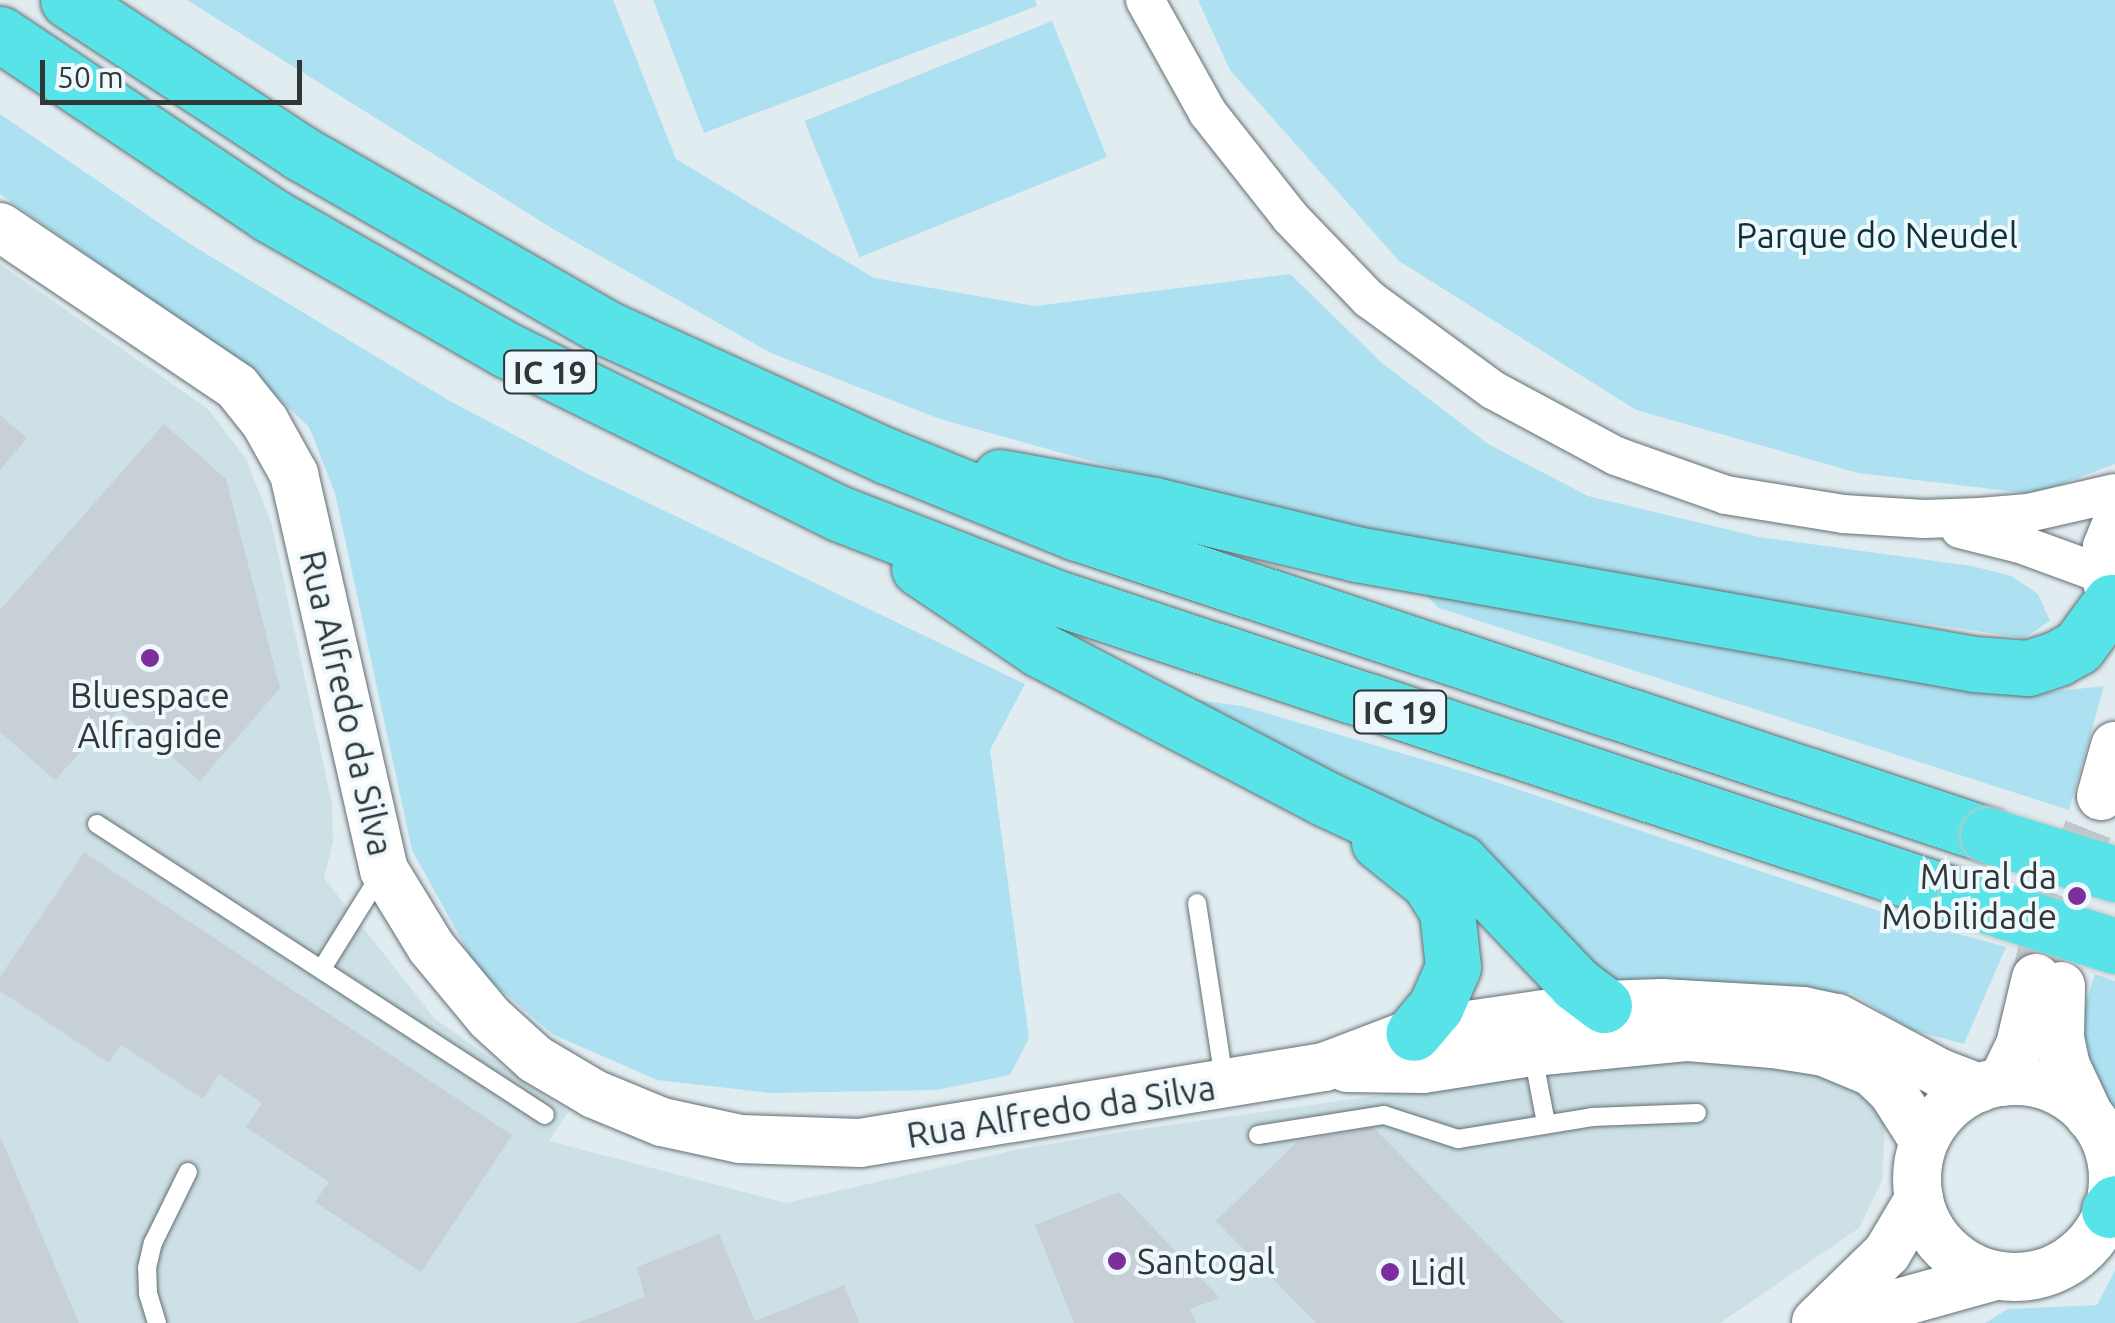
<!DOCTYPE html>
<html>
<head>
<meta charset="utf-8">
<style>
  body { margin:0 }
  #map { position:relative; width:2115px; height:1323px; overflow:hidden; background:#e0ecf0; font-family:Ubuntu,sans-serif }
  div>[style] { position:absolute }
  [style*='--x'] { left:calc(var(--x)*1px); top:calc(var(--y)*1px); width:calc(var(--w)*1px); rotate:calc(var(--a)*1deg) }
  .built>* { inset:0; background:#cce0e6 }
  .green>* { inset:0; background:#ade1f1; transform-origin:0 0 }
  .building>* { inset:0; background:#c6d0d6 }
  .tertiary-tunnel>* { height:48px; margin-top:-24px; transform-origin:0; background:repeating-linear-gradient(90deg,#bdc8cb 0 48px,transparent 0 72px) }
  .roads { filter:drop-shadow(0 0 2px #646f72) drop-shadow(0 0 2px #646f72) }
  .service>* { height:18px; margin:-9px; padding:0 9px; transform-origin:9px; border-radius:9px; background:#fff }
  .minor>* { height:38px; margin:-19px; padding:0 19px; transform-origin:19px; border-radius:19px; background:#fff }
  .tertiary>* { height:48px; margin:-24px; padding:0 24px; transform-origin:24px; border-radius:24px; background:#fff }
  .tertiary>.ring { margin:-24px; padding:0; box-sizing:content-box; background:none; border:48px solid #fff; border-radius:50% }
  .trunk>* { height:55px; margin:-27.5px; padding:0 27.5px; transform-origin:27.5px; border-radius:27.5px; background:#58e3e8 }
  .bridges { filter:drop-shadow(0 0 2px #c5c7c7) drop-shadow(0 0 2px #c5c7c7) }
  .trunk-bridge>* { height:55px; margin:-27.5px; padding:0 27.5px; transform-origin:27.5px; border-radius:27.5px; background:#58e3e8 }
  .dots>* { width:28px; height:28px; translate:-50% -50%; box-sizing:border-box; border:5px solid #edf9fd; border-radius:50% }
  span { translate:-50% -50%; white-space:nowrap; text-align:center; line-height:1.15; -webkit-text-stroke:8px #edf9fd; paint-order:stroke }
  .shield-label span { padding:2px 8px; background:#edf9fd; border:2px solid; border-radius:8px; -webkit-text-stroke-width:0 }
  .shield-label { font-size:32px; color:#313637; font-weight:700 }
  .park-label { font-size:35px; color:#0e3039 }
  .poi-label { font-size:35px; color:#313637 }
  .right { translate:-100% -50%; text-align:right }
  .left { translate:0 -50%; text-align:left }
  .street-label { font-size:35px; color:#313637 }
  .scale { position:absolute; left:40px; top:60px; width:262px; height:45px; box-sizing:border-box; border:5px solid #313637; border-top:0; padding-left:12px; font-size:30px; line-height:35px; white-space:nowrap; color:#313637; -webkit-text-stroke:8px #edf9fd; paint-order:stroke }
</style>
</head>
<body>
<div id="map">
  <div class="built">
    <div style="clip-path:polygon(0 264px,208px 409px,246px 459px,271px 522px,332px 804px,333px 842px,324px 878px,435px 1019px,568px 1112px,549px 1141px,786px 1203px,1015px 1150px,1121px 1132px,1613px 1062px,1719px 1058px,1804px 1069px,1860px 1089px,1885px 1123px,1882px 1180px,1859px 1228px,1720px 1323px,0 1323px)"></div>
  </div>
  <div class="green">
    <div style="clip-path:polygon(187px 0,613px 0,676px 159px,874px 278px,1035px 306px,1290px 274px,1382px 363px,1488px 444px,1588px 496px,1759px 537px,1972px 566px,2011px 576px,2038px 594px,2050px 621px,2024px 638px,1393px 545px,940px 419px,771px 353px,558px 232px)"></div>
    <div style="clip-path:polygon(653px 0,1035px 0,1037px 6px,704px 133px)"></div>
    <div style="clip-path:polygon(1198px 0,2115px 0,2115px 464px,2034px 494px,1858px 473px,1636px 410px,1399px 261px,1230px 70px)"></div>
    <div style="left:1052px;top:21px;width:147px;height:267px;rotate:68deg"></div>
    <div style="clip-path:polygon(0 114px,190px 244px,448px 400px,586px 473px,1025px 684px,990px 750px,1029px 1038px,1010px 1075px,937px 1090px,770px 1093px,657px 1080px,552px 1034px,478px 970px,412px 850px,335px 493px,309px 427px,246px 367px,0 194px)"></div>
    <div style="clip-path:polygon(1421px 590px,2031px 694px,2104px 686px,2069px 810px,1439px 608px)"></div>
    <div style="clip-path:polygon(1189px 699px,1242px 706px,1472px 774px,1897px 917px,2006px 947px,1964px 1044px,1912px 1030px,1851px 993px,1611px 992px,1432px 831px,1253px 729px)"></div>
    <div style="clip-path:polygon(2095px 974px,2115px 981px,2115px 1123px,2075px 1037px)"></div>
    <div style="clip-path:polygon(2115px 1270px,2115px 1323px,1985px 1323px,2008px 1309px,2097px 1305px)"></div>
  </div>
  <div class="building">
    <div style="clip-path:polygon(0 415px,27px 438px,0 470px)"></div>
    <div style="clip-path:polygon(164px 424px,226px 479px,280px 688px,200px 781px,119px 710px,55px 780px,0 732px,0 610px)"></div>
    <div style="clip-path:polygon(84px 852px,512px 1135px,421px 1272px,315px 1202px,329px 1182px,246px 1127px,262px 1103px,219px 1074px,203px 1099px,121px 1045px,109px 1063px,0 991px,0 977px)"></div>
    <div style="clip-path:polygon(1373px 1127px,1564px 1323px,1316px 1323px,1216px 1221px,1297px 1142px)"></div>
    <div style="clip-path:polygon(0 1136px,79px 1323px,0 1323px)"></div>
    <div style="clip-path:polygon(1119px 1192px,1220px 1298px,1190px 1309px,1196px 1323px,1074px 1323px,1035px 1225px)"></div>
    <div style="clip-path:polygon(719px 1234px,755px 1321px,844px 1285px,859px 1323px,577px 1323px,645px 1297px,637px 1267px)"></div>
  </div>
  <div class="tertiary-tunnel">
    <div style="--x:2036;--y:978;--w:38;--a:-78"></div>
    <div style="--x:2044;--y:941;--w:156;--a:-68.5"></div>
  </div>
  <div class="roads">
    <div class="service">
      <div style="--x:97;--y:824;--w:534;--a:33.01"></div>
      <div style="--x:1197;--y:903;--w:178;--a:81.3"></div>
      <div style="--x:323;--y:967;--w:110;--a:-58.1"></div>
      <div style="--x:1533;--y:1055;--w:69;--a:79.2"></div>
      <div style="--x:1258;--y:1135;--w:128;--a:-9"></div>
      <div style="--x:1384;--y:1115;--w:78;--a:18"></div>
      <div style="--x:1458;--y:1139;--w:136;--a:-9.3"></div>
      <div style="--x:1592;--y:1117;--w:105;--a:-2.2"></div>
      <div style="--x:157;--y:1323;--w:31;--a:-107"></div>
      <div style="--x:148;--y:1293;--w:25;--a:-92"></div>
      <div style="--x:147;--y:1268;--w:26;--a:-77"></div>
      <div style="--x:153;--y:1243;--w:79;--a:-63.8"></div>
    </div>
    <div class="minor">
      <div style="--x:1145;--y:0;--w:129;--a:60.9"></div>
      <div style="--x:1208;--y:113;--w:132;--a:51.7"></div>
      <div style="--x:1290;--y:217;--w:114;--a:46.1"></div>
      <div style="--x:1369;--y:299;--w:154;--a:36.3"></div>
      <div style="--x:1493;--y:390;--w:140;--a:28.2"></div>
      <div style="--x:1616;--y:456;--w:117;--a:19.5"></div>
      <div style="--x:1726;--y:495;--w:119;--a:9.2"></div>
      <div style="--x:1843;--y:514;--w:81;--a:3.5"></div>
      <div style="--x:1924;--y:519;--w:56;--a:-2"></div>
      <div style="--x:1980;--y:517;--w:48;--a:-4.8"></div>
      <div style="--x:2028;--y:513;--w:89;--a:-12.9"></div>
      <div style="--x:1960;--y:529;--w:62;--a:14"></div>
      <div style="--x:2020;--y:544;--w:90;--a:20"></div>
    </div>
    <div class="tertiary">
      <div style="--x:0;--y:227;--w:286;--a:34"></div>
      <div style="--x:237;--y:387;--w:45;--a:51.3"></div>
      <div style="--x:265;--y:422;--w:60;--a:60.9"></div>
      <div style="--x:294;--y:474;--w:406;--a:77.2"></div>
      <div style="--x:384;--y:870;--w:90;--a:58.6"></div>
      <div style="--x:431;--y:947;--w:92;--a:50.3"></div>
      <div style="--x:490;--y:1018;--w:61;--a:42.3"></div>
      <div style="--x:535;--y:1059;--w:69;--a:30.7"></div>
      <div style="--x:594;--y:1094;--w:74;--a:22.4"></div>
      <div style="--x:662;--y:1122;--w:80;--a:12.3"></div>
      <div style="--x:740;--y:1139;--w:120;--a:1.9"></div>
      <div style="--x:860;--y:1143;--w:470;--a:-9.3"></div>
      <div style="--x:1324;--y:1067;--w:95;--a:-20.9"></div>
      <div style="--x:1413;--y:1033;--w:193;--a:-8.3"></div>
      <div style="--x:1604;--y:1005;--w:58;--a:-2"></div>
      <div style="--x:1662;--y:1003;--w:141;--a:3.2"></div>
      <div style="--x:1803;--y:1011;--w:35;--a:12"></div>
      <div style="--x:1837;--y:1018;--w:117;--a:28.1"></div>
      <div style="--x:1940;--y:1073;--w:42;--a:21"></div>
      <div style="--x:2115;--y:527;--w:22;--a:112"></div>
      <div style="--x:2107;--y:547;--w:28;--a:94"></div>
      <div style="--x:2105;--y:575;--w:35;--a:74"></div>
      <div style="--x:2101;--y:796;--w:52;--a:-74.4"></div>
      <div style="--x:2061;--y:986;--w:52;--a:91.1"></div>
      <div style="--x:2060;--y:1038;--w:29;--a:78"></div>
      <div style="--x:2066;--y:1066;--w:56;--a:64.8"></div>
      <div style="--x:1347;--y:1068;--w:76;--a:0.8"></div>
      <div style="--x:1423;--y:1069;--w:110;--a:-8.9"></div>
      <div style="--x:1532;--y:1052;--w:157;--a:-5.5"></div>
      <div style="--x:1688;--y:1037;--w:85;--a:4.7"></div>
      <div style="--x:1773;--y:1044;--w:52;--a:8.9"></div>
      <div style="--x:1824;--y:1052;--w:52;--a:22.6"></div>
      <div style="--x:1872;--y:1072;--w:28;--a:44"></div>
      <div style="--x:1892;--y:1091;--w:59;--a:57.4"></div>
      <div class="ring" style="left:1917px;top:1081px;width:148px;height:148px"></div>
      <div style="--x:2002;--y:1082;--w:41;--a:-64.1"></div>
      <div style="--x:2020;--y:1045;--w:69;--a:-76.6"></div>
      <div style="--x:1816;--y:1322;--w:99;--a:-44.2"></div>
      <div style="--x:1887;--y:1253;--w:63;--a:-59.3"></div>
      <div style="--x:1826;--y:1323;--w:176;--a:-15.5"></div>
    </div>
    <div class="trunk">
      <div style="--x:68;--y:0;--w:277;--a:33.3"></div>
      <div style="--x:299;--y:152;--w:356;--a:29.8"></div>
      <div style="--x:608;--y:329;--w:307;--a:24.5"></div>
      <div style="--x:887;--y:456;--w:205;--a:22.1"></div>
      <div style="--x:1077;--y:533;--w:960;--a:18.34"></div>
      <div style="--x:0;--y:34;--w:325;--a:33.8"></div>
      <div style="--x:270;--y:215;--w:273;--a:29.7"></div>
      <div style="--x:507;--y:350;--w:369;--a:26.2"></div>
      <div style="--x:838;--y:513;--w:238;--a:21.2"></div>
      <div style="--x:1060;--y:599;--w:954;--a:18.32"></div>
      <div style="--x:1000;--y:477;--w:157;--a:10.3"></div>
      <div style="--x:1154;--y:505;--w:208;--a:13.6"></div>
      <div style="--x:1356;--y:554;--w:628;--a:10.09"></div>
      <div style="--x:1974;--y:664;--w:54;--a:4.2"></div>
      <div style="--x:2028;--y:668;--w:32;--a:-18"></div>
      <div style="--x:2058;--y:658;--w:23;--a:-29"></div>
      <div style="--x:2078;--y:647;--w:56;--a:-53.7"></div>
      <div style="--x:919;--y:568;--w:145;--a:34"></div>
      <div style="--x:1039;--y:649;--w:324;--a:27.6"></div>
      <div style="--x:1326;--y:799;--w:148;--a:25.2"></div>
      <div style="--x:1460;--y:862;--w:168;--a:46.4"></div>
      <div style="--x:1576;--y:984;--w:35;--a:37"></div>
      <div style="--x:1379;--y:842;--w:64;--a:38.7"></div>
      <div style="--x:1429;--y:882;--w:34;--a:58"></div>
      <div style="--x:1447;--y:911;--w:56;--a:83.9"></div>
      <div style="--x:1453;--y:967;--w:43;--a:113.6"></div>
      <div style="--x:1436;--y:1006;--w:35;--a:130"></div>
      <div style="--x:2109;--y:1210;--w:9;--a:-49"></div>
    </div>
  </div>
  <div class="bridges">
    <div class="trunk-bridge">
      <div style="--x:1988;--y:835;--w:133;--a:17.1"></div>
      <div style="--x:1966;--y:899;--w:156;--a:17.5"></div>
    </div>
  </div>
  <div class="dots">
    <div style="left:150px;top:658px;background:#7e2d9d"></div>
    <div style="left:2077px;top:896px;background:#7e2d9d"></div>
    <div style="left:1117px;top:1261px;background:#7e2d9d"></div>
    <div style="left:1390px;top:1272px;background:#7e2d9d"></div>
  </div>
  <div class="shield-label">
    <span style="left:550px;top:372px">IC 19</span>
    <span style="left:1400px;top:712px">IC 19</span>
  </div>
  <div class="park-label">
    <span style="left:1877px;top:235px">Parque do Neudel</span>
  </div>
  <div class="poi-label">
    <span style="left:150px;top:715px">Bluespace<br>Alfragide</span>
    <span class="right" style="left:2057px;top:896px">Mural da<br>Mobilidade</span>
    <span class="left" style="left:1137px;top:1261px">Santogal</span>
    <span class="left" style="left:1410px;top:1272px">Lidl</span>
  </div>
  <div class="street-label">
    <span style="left:347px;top:703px;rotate:77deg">Rua Alfredo da Silva</span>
    <span style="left:1061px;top:1111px;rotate:-9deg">Rua Alfredo da Silva</span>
  </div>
  <div class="scale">50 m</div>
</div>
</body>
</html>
